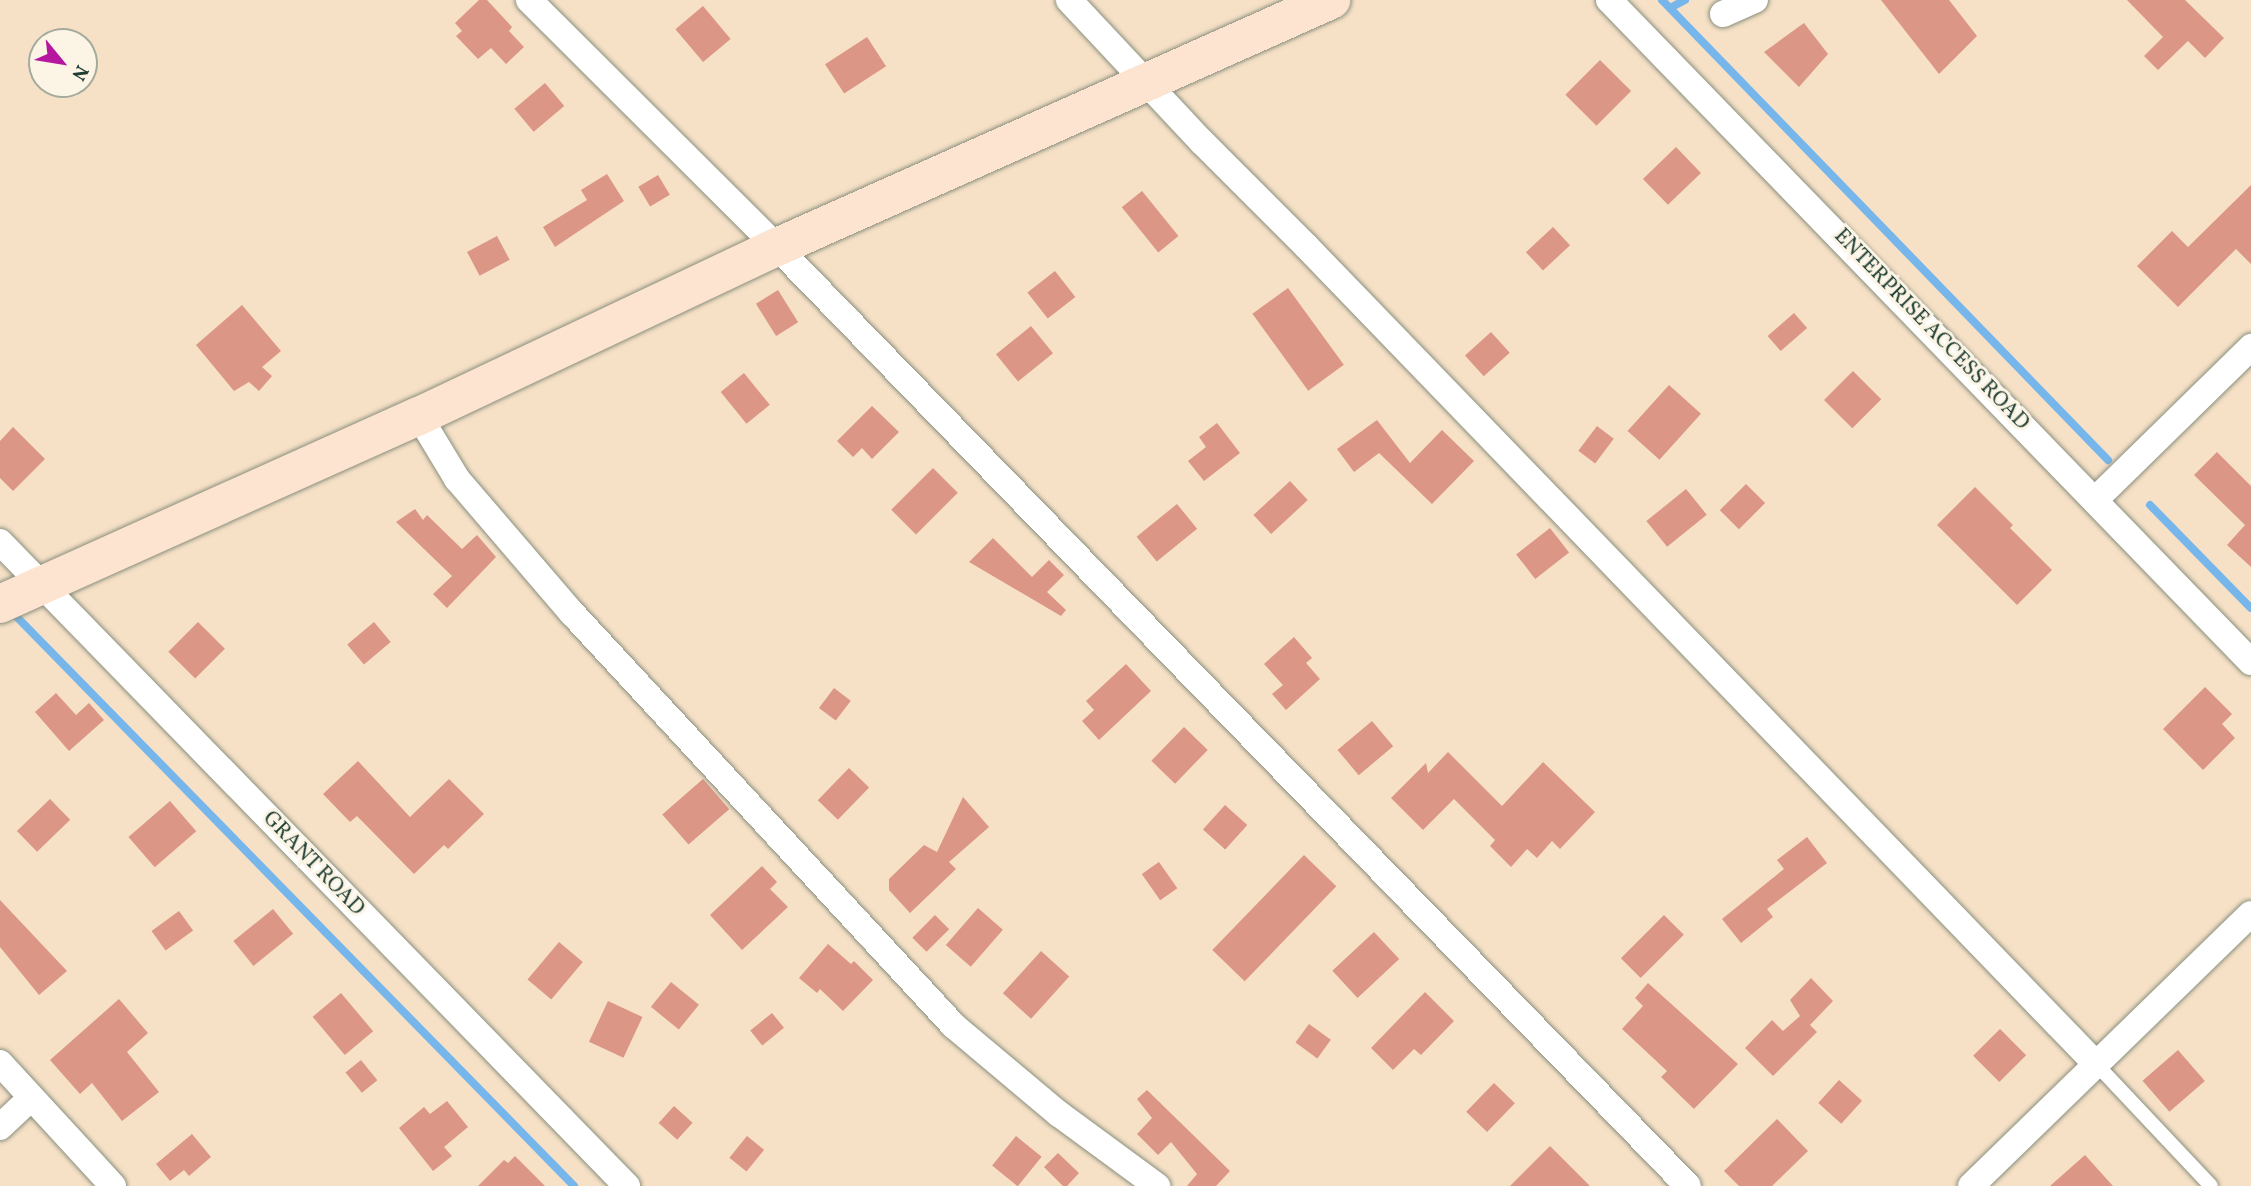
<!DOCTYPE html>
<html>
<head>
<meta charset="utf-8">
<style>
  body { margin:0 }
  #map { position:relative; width:2251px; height:1186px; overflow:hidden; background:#f6e1c7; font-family:Vollkorn,serif }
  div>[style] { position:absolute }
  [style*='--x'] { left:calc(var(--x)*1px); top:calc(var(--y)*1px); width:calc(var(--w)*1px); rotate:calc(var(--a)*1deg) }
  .stream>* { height:8px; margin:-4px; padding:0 4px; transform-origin:4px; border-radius:4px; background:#77b6eb }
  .building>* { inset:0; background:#dc9686; transform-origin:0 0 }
  .roads { filter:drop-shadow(0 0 2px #8a8f7e) drop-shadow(0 0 2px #8a8f7e) }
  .lane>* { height:14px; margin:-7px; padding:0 7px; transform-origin:7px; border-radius:7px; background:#fff }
  .street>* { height:26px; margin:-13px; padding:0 13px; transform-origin:13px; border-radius:13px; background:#fff }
  .secondary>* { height:38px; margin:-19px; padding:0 19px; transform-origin:19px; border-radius:19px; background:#fde4d0 }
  span { translate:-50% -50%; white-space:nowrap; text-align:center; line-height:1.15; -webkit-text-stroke:6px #fcf5e5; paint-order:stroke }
  .street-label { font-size:21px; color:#1f3d34 }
  .north { position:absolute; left:28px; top:28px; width:70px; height:70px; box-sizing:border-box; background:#fcf5e5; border:2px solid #a4ab9e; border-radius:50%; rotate:120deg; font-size:19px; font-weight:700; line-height:28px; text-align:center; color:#1f3d34 }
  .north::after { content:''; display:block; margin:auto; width:24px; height:32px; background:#b5179e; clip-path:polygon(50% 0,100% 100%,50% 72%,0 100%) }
</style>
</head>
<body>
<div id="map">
  <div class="stream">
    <div style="--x:1662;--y:0;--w:641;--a:45.89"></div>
    <div style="--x:1670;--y:8;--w:17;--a:-28"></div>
    <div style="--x:2150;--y:505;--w:144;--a:45.6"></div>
    <div style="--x:10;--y:610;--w:806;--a:45.6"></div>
  </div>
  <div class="building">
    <div style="clip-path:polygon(479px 0,487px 0,512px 27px,509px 31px,524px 47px,506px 64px,491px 48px,478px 59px,456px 36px,462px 31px,455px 23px)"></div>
    <div style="clip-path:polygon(1881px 0,1949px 0,1977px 36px,1939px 74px)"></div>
    <div style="clip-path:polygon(2127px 0,2185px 0,2224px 38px,2205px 58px,2188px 41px,2158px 70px,2144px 56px,2163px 37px)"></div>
    <div style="left:703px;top:6px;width:43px;height:36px;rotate:50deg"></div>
    <div style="clip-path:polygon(1804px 23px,1828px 54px,1799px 87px,1764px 52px)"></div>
    <div style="left:867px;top:37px;width:35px;height:50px;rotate:57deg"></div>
    <div style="left:1600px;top:60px;width:44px;height:49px;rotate:45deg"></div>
    <div style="left:545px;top:83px;width:30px;height:40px;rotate:50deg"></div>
    <div style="left:1676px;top:147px;width:36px;height:46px;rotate:46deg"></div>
    <div style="clip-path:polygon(607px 174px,624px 201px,555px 247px,543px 227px,587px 200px,581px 190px)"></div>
    <div style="left:658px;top:175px;width:23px;height:23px;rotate:59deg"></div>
    <div style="clip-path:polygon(2251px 185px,2251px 264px,2236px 249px,2178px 307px,2137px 266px,2172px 231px,2188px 247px)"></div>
    <div style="left:1142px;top:191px;width:58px;height:26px;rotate:51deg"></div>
    <div style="left:1553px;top:227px;width:25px;height:37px;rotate:47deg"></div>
    <div style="left:497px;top:236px;width:27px;height:34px;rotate:62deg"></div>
    <div style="left:1055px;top:271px;width:33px;height:35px;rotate:52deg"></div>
    <div style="left:1288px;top:288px;width:95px;height:44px;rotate:54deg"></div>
    <div style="left:778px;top:290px;width:38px;height:26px;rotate:58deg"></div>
    <div style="clip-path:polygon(242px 305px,281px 351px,262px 367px,272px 376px,259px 391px,249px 382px,234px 391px,196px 345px)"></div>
    <div style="left:1794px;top:313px;width:20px;height:35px;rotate:49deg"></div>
    <div style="left:1031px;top:326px;width:35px;height:45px;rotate:51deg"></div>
    <div style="left:1491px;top:332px;width:28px;height:35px;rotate:48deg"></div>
    <div style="left:1853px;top:371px;width:40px;height:41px;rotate:45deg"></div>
    <div style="left:744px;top:373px;width:41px;height:30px;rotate:51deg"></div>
    <div style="left:1669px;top:385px;width:43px;height:62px;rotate:42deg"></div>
    <div style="clip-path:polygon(872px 406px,899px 432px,872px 459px,862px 448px,853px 457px,837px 441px)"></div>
    <div style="clip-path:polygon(1377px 420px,1410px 463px,1442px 430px,1474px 461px,1432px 504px,1379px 453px,1354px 472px,1337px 449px)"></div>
    <div style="clip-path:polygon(1217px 423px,1240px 453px,1204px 481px,1188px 461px,1206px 447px,1199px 437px)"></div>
    <div style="left:1597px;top:426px;width:21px;height:31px;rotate:37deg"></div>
    <div style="clip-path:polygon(13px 427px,45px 459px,13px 491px,0 478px,0 441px)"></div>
    <div style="clip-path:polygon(2217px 452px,2251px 486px,2251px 567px,2227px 545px,2245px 525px,2194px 475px)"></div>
    <div style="left:933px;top:468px;width:35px;height:59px;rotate:45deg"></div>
    <div style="left:1290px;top:481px;width:26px;height:50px;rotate:47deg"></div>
    <div style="left:1746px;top:484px;width:27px;height:37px;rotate:45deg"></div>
    <div style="clip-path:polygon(1975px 487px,2013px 525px,2010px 528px,2052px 570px,2017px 605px,1937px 525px)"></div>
    <div style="left:1686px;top:489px;width:33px;height:51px;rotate:51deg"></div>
    <div style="left:1177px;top:504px;width:32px;height:52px;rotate:51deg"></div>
    <div style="clip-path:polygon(415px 509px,423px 520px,427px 515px,462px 549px,477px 535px,496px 557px,447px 608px,433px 594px,452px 576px,396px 522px)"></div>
    <div style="left:1550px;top:528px;width:31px;height:43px;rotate:52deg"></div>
    <div style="clip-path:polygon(993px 538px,1032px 577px,1049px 560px,1064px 575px,1047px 592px,1066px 610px,1061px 616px,969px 562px)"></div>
    <div style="left:198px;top:622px;width:38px;height:42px;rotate:45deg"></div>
    <div style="left:374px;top:622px;width:26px;height:35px;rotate:50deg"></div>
    <div style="clip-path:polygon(1294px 637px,1312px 658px,1306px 663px,1320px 679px,1286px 710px,1272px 694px,1283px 685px,1264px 664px)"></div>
    <div style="clip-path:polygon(1126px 664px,1151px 691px,1099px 740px,1082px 721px,1094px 710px,1086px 701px)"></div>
    <div style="clip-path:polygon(2205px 687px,2232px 714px,2222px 724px,2235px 738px,2203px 770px,2163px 729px)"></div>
    <div style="left:834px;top:688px;width:21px;height:25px;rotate:37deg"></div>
    <div style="clip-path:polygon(56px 693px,76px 715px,89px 703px,104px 720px,69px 751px,35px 712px)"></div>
    <div style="left:1372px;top:721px;width:33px;height:45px;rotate:50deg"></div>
    <div style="left:1184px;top:727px;width:33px;height:47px;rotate:44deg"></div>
    <div style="clip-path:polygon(1448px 752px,1502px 806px,1543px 762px,1595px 812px,1560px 849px,1552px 841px,1537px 858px,1527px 849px,1511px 867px,1490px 846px,1495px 840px,1454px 799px,1423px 830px,1391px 798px,1426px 763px,1428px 773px)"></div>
    <div style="clip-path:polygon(358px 761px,410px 817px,449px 779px,484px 814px,448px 849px,444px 845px,414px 874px,357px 816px,350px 822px,323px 794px)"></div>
    <div style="left:849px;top:768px;width:28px;height:45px;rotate:44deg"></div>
    <div style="left:703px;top:779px;width:40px;height:54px;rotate:49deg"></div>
    <div style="clip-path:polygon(963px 797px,989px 827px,949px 862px,956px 869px,910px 913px,889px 890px,889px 879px,924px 845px,937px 852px)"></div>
    <div style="left:50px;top:799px;width:29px;height:46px;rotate:46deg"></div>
    <div style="left:170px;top:801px;width:40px;height:55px;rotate:49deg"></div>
    <div style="left:1225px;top:805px;width:30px;height:33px;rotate:42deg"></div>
    <div style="clip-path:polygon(1807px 837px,1827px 863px,1767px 909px,1773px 917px,1741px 943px,1722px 919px,1784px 869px,1777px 860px)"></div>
    <div style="left:1304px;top:855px;width:45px;height:132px;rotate:44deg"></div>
    <div style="left:1159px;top:862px;width:32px;height:21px;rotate:55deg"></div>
    <div style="clip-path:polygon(762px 866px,777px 882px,770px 889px,788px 907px,742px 950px,710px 915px)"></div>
    <div style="clip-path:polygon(0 900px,67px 971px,39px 995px,0 947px)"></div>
    <div style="left:978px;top:908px;width:33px;height:49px;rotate:41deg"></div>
    <div style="left:273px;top:909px;width:32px;height:51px;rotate:51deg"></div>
    <div style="left:179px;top:911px;width:24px;height:34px;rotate:54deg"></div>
    <div style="left:935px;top:915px;width:20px;height:32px;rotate:45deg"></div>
    <div style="left:1664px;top:915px;width:28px;height:61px;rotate:45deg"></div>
    <div style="left:1374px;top:932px;width:37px;height:57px;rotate:47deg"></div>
    <div style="left:559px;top:942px;width:31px;height:49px;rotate:40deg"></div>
    <div style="clip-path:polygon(828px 944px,851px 964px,854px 961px,873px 980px,843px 1011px,820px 989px,817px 993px,799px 978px)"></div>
    <div style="left:1041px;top:951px;width:38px;height:57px;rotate:42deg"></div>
    <div style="clip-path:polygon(1811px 978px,1833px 1001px,1810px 1025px,1817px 1032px,1773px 1076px,1745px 1048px,1772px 1020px,1783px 1031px,1800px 1016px,1790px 1000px)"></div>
    <div style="left:671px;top:982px;width:36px;height:32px;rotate:39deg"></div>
    <div style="clip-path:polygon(1648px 983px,1738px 1064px,1694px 1109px,1661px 1077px,1667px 1071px,1622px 1029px,1643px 1006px,1635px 998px)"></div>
    <div style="clip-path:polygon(1425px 992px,1454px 1021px,1421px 1055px,1414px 1049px,1393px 1070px,1371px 1048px)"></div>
    <div style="left:341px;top:993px;width:50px;height:37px;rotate:50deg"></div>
    <div style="clip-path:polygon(119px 999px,148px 1033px,127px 1052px,159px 1092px,122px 1121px,92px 1083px,80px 1094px,50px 1060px)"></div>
    <div style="left:608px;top:1001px;width:38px;height:45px;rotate:25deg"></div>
    <div style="left:772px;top:1013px;width:19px;height:28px;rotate:51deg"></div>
    <div style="left:1309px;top:1024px;width:27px;height:23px;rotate:36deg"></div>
    <div style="left:2000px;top:1029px;width:37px;height:38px;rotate:45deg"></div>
    <div style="left:2178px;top:1050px;width:41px;height:47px;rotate:49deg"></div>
    <div style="left:361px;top:1060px;width:26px;height:20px;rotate:51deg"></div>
    <div style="left:1839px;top:1080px;width:31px;height:31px;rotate:42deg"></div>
    <div style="left:1494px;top:1083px;width:29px;height:40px;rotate:44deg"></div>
    <div style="clip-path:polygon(1147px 1090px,1230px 1171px,1216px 1186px,1187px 1186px,1197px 1174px,1171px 1142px,1158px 1155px,1137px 1134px,1152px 1118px,1137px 1099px)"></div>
    <div style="clip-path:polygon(447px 1101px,468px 1127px,444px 1147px,452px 1156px,433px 1171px,399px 1128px,424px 1107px,430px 1114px)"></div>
    <div style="left:674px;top:1106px;width:25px;height:23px;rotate:42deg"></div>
    <div style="clip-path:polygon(1777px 1119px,1808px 1151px,1772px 1186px,1739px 1186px,1724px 1171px)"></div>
    <div style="clip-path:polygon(192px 1134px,211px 1157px,189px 1176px,184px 1170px,170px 1181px,156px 1164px)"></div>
    <div style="left:747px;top:1136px;width:22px;height:28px;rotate:39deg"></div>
    <div style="left:1016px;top:1136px;width:33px;height:38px;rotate:39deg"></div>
    <div style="clip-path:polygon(1550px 1146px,1590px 1186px,1510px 1186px)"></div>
    <div style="clip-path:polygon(1058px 1153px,1079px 1173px,1067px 1186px,1063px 1186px,1044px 1167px)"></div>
    <div style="clip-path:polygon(2085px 1155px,2113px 1186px,2050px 1186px)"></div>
    <div style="clip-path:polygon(515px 1156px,545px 1186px,478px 1186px,504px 1160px,508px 1163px)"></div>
  </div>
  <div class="roads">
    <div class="lane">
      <div style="--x:2097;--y:1065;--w:166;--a:46.7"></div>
    </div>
    <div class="street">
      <div style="--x:529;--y:0;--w:350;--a:44.9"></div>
      <div style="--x:777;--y:247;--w:1308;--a:45.87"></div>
      <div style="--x:1069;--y:0;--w:195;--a:46.9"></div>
      <div style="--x:1202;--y:142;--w:147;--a:45"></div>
      <div style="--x:1306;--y:246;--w:1139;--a:46"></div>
      <div style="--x:1609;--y:0;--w:922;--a:45.88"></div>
      <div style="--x:1723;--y:14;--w:35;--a:-24"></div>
      <div style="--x:419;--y:416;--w:74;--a:58.9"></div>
      <div style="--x:457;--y:479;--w:177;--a:49.4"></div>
      <div style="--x:572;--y:613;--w:563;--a:47.23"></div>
      <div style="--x:954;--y:1026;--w:137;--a:40"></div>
      <div style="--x:1059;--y:1114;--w:122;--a:36.3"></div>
      <div style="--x:2095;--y:500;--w:219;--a:-44.4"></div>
      <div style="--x:0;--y:542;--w:899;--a:45.77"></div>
      <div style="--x:0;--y:1063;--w:167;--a:47.4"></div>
      <div style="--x:0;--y:1127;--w:42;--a:-43.1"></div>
      <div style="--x:1971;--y:1186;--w:390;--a:-44.2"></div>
    </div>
    <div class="secondary">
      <div style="--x:0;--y:604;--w:459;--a:-24.2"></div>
      <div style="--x:419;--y:416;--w:396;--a:-25.3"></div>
      <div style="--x:777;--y:247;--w:607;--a:-24.03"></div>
    </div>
  </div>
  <div class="street-label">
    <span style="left:1931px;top:330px;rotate:46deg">ENTERPRISE ACCESS ROAD</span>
    <span style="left:313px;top:864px;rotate:46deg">GRANT ROAD</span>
  </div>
  <div class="north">N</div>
</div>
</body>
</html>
